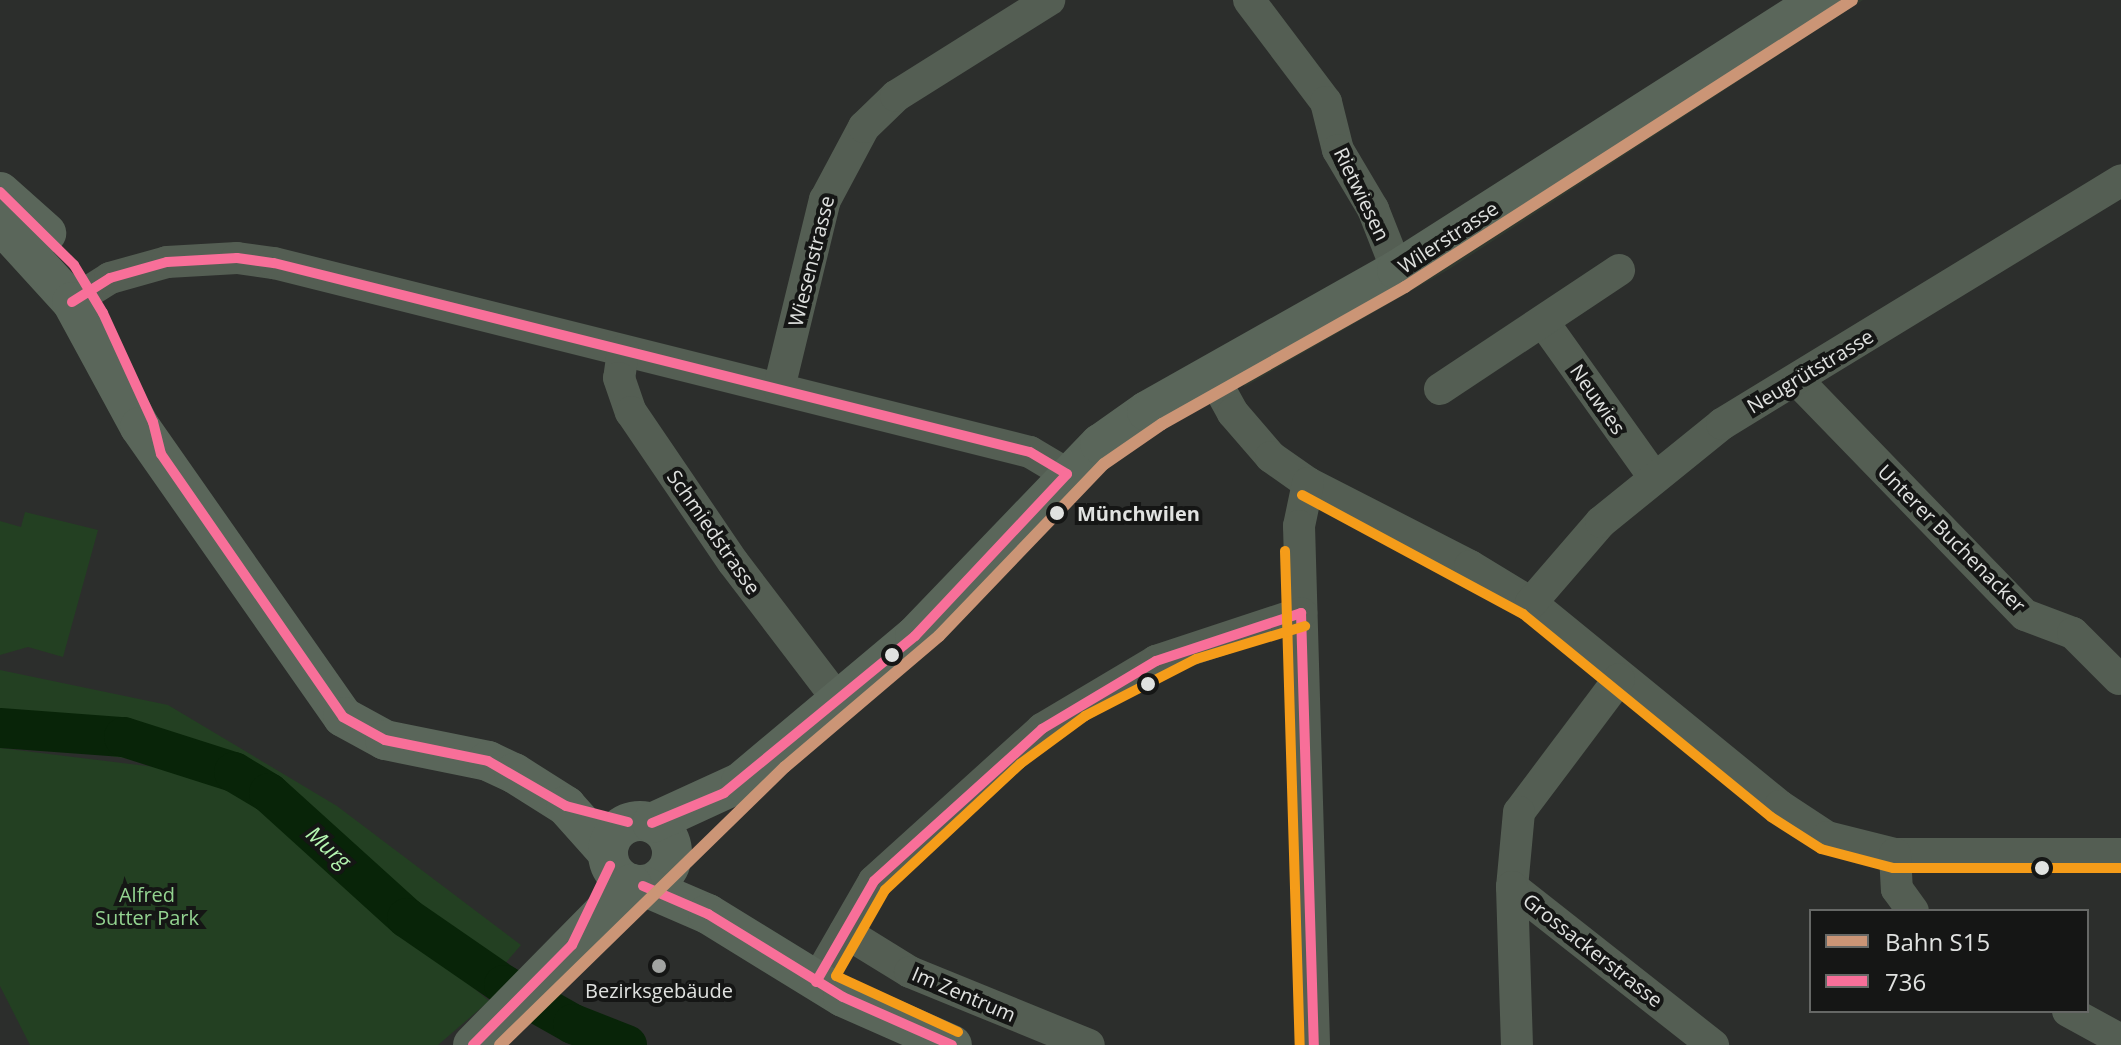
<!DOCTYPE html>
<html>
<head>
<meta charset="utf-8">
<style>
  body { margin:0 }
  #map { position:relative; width:2121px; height:1045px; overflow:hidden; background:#2c2e2c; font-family:"Open Sans",sans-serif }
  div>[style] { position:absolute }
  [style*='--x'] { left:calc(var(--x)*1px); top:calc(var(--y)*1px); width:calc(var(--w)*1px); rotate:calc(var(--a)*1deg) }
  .built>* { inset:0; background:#30382f }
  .green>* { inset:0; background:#234022 }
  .river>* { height:40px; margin:-20px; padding:0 20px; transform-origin:20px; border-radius:20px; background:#082408 }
  .minor>* { height:32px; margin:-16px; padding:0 16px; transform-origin:16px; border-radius:16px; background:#545e53 }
  .major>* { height:40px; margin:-20px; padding:0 20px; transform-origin:20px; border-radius:20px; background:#5a665a }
  .major>.ring { margin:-20px; padding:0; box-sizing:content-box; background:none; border:40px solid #5a665a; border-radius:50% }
  .bus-1>* { height:10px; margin:-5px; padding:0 5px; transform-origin:5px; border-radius:5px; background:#f86f99 }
  .bus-2>* { height:10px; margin:-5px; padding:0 5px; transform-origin:5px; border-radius:5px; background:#f59c19 }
  .rail-1>* { height:12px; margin:-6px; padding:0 6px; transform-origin:6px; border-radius:6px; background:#cb9576 }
  .dots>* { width:22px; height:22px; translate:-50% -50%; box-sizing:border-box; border:4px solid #151615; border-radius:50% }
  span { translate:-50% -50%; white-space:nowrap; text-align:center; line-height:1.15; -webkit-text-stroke:8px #151615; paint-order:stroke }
  .street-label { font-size:20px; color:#e0e2e0 }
  .stop-label { font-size:20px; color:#e0e2e0; font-weight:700 }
  .left { translate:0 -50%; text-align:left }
  .park-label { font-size:20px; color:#93d390 }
  .poi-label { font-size:20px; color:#e0e2e0 }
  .water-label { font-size:22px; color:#b4f5b0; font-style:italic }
  .legend { position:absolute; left:1809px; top:909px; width:280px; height:104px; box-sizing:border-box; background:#151615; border:2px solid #666866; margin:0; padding:10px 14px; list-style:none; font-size:24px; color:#e0e2e0 }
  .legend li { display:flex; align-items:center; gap:16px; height:40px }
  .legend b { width:40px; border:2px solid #666866 }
</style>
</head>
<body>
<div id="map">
  <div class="built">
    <div style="clip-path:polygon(1840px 0,1863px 0,1451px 268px,1244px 387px,1247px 371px,1567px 178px)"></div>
  </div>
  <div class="green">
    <div style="clip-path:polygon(25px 512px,98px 530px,63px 657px,28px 647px,0 655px,0 521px,21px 527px)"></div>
    <div style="clip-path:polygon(0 670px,168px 705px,337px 806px,521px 945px,484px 988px,221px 772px,0 740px)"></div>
    <div style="clip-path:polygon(0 748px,220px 775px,489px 1001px,438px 1045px,30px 1045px,0 986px)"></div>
  </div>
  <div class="river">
    <div style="--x:0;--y:728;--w:124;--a:4.2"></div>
    <div style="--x:124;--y:737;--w:115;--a:17.7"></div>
    <div style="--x:234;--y:772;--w:41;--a:31"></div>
    <div style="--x:269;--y:793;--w:186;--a:42.2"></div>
    <div style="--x:407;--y:918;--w:118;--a:34.6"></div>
    <div style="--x:504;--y:985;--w:79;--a:29.5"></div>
    <div style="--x:573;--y:1024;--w:58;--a:21.3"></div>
  </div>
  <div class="minor">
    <div style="--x:1249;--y:0;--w:128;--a:53"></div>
    <div style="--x:1326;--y:102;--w:49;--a:76"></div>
    <div style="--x:1338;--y:150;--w:69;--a:59.3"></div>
    <div style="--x:1373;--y:209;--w:66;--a:68.5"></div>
    <div style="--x:72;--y:302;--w:45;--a:-32.3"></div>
    <div style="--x:110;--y:278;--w:59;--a:-15.7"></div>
    <div style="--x:167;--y:262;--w:70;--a:-3.3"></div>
    <div style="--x:237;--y:258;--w:37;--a:8"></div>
    <div style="--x:274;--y:263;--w:779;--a:14.04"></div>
    <div style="--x:1030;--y:452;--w:43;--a:30.7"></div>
    <div style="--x:1544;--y:323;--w:188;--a:54.5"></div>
    <div style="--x:623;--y:351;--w:27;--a:98"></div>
    <div style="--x:619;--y:378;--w:36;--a:71"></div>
    <div style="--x:631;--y:412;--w:181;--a:55.8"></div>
    <div style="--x:733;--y:562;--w:173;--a:52.7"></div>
    <div style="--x:1212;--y:375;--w:43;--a:61.1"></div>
    <div style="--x:1233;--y:413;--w:58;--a:49.2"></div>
    <div style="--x:1271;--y:457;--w:45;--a:35.1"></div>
    <div style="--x:1308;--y:483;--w:182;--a:27.1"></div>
    <div style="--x:1470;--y:566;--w:71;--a:31.2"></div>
    <div style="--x:1531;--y:603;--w:321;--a:39.2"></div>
    <div style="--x:1780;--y:806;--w:56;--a:33.4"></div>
    <div style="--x:1827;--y:837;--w:70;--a:14"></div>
    <div style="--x:1895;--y:854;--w:226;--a:0"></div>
    <div style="--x:1797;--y:380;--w:327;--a:45.9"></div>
    <div style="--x:2025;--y:615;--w:51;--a:20.6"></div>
    <div style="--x:2073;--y:633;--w:65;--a:45"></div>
    <div style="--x:779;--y:388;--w:194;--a:-76.3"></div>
    <div style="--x:825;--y:200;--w:83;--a:-61.9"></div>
    <div style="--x:864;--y:127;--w:45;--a:-44.1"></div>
    <div style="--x:896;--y:96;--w:181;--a:-32.1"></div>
    <div style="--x:1440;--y:389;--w:215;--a:-33.6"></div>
    <div style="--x:1308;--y:483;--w:44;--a:101.8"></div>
    <div style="--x:1299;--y:526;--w:519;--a:88.34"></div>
    <div style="--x:1531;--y:603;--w:107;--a:-49.2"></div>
    <div style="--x:1601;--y:522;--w:156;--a:-39"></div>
    <div style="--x:1722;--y:424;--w:468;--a:-31.4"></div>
    <div style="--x:1619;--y:679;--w:166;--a:126.9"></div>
    <div style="--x:1519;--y:812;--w:75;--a:95.3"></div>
    <div style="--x:1512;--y:887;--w:256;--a:38.2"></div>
    <div style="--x:1895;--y:854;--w:35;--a:87"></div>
    <div style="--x:1897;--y:889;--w:27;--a:54"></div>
    <div style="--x:1512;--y:887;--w:158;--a:88.2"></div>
    <div style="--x:845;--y:932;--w:76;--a:31.6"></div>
    <div style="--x:910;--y:972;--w:193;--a:22.2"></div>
    <div style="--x:816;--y:982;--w:116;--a:-60.1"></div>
    <div style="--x:874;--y:881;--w:227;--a:-42.1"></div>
    <div style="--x:1042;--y:729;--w:133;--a:-30.8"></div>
    <div style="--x:1156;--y:661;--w:153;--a:-18.3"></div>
    <div style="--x:2068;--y:1011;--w:60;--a:28.7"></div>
  </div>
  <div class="major">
    <div style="--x:0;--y:192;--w:62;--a:41.7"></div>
    <div style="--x:0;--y:223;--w:107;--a:47.7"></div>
    <div style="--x:72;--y:302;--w:142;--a:61.5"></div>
    <div style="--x:140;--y:427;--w:354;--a:55"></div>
    <div style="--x:343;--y:717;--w:48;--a:28.7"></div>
    <div style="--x:385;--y:740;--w:105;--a:11.5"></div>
    <div style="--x:488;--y:761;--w:29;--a:25"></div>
    <div style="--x:514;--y:773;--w:62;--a:32.4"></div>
    <div style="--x:566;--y:806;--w:63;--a:48.2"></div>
    <div class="ring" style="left:608px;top:821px;width:24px;height:24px"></div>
    <div style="--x:652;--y:823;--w:98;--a:-24.7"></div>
    <div style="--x:741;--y:782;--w:227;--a:-40"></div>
    <div style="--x:915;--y:636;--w:267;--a:-46.1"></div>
    <div style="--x:1100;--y:444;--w:57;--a:-35.1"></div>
    <div style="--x:1147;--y:411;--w:287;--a:-29.4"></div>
    <div style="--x:1397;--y:270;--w:502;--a:-32.55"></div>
    <div style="--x:643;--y:886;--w:71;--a:23.3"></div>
    <div style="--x:708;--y:914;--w:158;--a:31.6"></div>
    <div style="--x:843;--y:997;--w:119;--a:23.8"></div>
    <div style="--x:473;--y:1045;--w:226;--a:-45.5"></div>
  </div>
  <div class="bus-1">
    <div style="--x:0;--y:192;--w:104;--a:44.6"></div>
    <div style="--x:74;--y:265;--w:56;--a:58.9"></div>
    <div style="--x:103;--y:313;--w:120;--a:65.4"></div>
    <div style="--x:153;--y:422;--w:33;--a:76"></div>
    <div style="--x:161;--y:454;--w:320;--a:55.3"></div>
    <div style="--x:343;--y:717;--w:48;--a:28.7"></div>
    <div style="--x:385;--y:740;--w:105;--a:11.5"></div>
    <div style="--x:488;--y:761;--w:90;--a:30"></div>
    <div style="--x:566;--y:806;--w:64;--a:14.5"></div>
    <div style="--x:72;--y:302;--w:45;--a:-32.3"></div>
    <div style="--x:110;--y:278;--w:59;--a:-15.7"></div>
    <div style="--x:167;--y:262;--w:70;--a:-3.3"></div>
    <div style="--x:237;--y:258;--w:37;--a:8"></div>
    <div style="--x:274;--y:263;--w:779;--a:14.04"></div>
    <div style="--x:1030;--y:452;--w:43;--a:30.7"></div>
    <div style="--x:1301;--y:613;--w:432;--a:88.3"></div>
    <div style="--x:652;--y:823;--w:78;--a:-22.6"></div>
    <div style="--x:724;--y:793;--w:247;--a:-39.4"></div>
    <div style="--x:915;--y:636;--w:222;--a:-46.8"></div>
    <div style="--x:643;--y:886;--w:71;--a:23.3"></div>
    <div style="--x:708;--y:914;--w:158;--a:31.6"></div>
    <div style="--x:843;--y:997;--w:119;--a:23.8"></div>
    <div style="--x:816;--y:982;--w:116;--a:-60.1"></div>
    <div style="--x:874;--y:881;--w:227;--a:-42.1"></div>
    <div style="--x:1042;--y:729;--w:133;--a:-30.8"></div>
    <div style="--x:1156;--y:661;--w:153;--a:-18.3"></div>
    <div style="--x:473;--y:1045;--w:141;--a:-45.3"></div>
    <div style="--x:572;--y:945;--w:88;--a:-64.3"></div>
  </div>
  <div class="bus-2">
    <div style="--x:1302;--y:495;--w:251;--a:28.3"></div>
    <div style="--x:1523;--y:614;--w:320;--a:39.3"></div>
    <div style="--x:1771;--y:817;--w:59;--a:32.6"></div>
    <div style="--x:1821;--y:849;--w:74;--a:14.8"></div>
    <div style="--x:1893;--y:868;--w:228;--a:0"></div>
    <div style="--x:1285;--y:551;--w:494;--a:88.3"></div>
    <div style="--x:958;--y:1032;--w:134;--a:-155.3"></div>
    <div style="--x:836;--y:976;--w:99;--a:-60.3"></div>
    <div style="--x:885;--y:890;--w:185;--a:-43"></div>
    <div style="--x:1020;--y:764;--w:81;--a:-36.4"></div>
    <div style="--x:1085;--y:716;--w:125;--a:-27.2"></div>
    <div style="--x:1196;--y:659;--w:114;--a:-16.8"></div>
  </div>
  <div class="rail-1">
    <div style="--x:500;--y:1045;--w:398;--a:-44.3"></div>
    <div style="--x:785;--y:767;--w:202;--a:-40.4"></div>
    <div style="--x:939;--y:636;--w:238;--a:-46.2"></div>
    <div style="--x:1104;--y:464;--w:70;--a:-34.6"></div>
    <div style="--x:1162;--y:424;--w:279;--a:-29.4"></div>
    <div style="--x:1405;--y:287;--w:531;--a:-32.7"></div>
  </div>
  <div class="dots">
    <div style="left:1057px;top:513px;background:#e0e2e0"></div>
    <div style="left:892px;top:655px;background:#e0e2e0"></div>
    <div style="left:1148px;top:684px;background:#e0e2e0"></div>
    <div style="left:2042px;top:868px;background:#e0e2e0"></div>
    <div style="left:659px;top:966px;background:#a1a3a1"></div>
  </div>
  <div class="street-label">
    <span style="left:1362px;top:194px;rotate:64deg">Rietwiesen</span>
    <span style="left:1448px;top:237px;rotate:-33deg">Wilerstrasse</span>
    <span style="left:811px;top:261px;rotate:-76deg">Wiesenstrasse</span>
    <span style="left:1810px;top:371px;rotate:-31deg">Neugrütstrasse</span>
    <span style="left:1598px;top:399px;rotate:55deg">Neuwies</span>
    <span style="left:714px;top:532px;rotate:55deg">Schmiedstrasse</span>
    <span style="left:1952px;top:538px;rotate:45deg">Unterer Buchenacker</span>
    <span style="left:1593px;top:950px;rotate:38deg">Grossackerstrasse</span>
    <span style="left:964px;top:994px;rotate:23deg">Im Zentrum</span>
  </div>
  <div class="stop-label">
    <span class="left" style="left:1077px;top:513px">Münchwilen</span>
  </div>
  <div class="park-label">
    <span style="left:147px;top:906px">Alfred<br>Sutter Park</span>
  </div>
  <div class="poi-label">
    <span style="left:659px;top:990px">Bezirksgebäude</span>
  </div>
  <div class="water-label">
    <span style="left:329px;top:847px;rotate:42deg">Murg</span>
  </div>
  <ul class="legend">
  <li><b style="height:10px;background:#cb9576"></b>Bahn S15</li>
  <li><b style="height:10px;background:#f86f99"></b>736</li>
  </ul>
</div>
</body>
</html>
